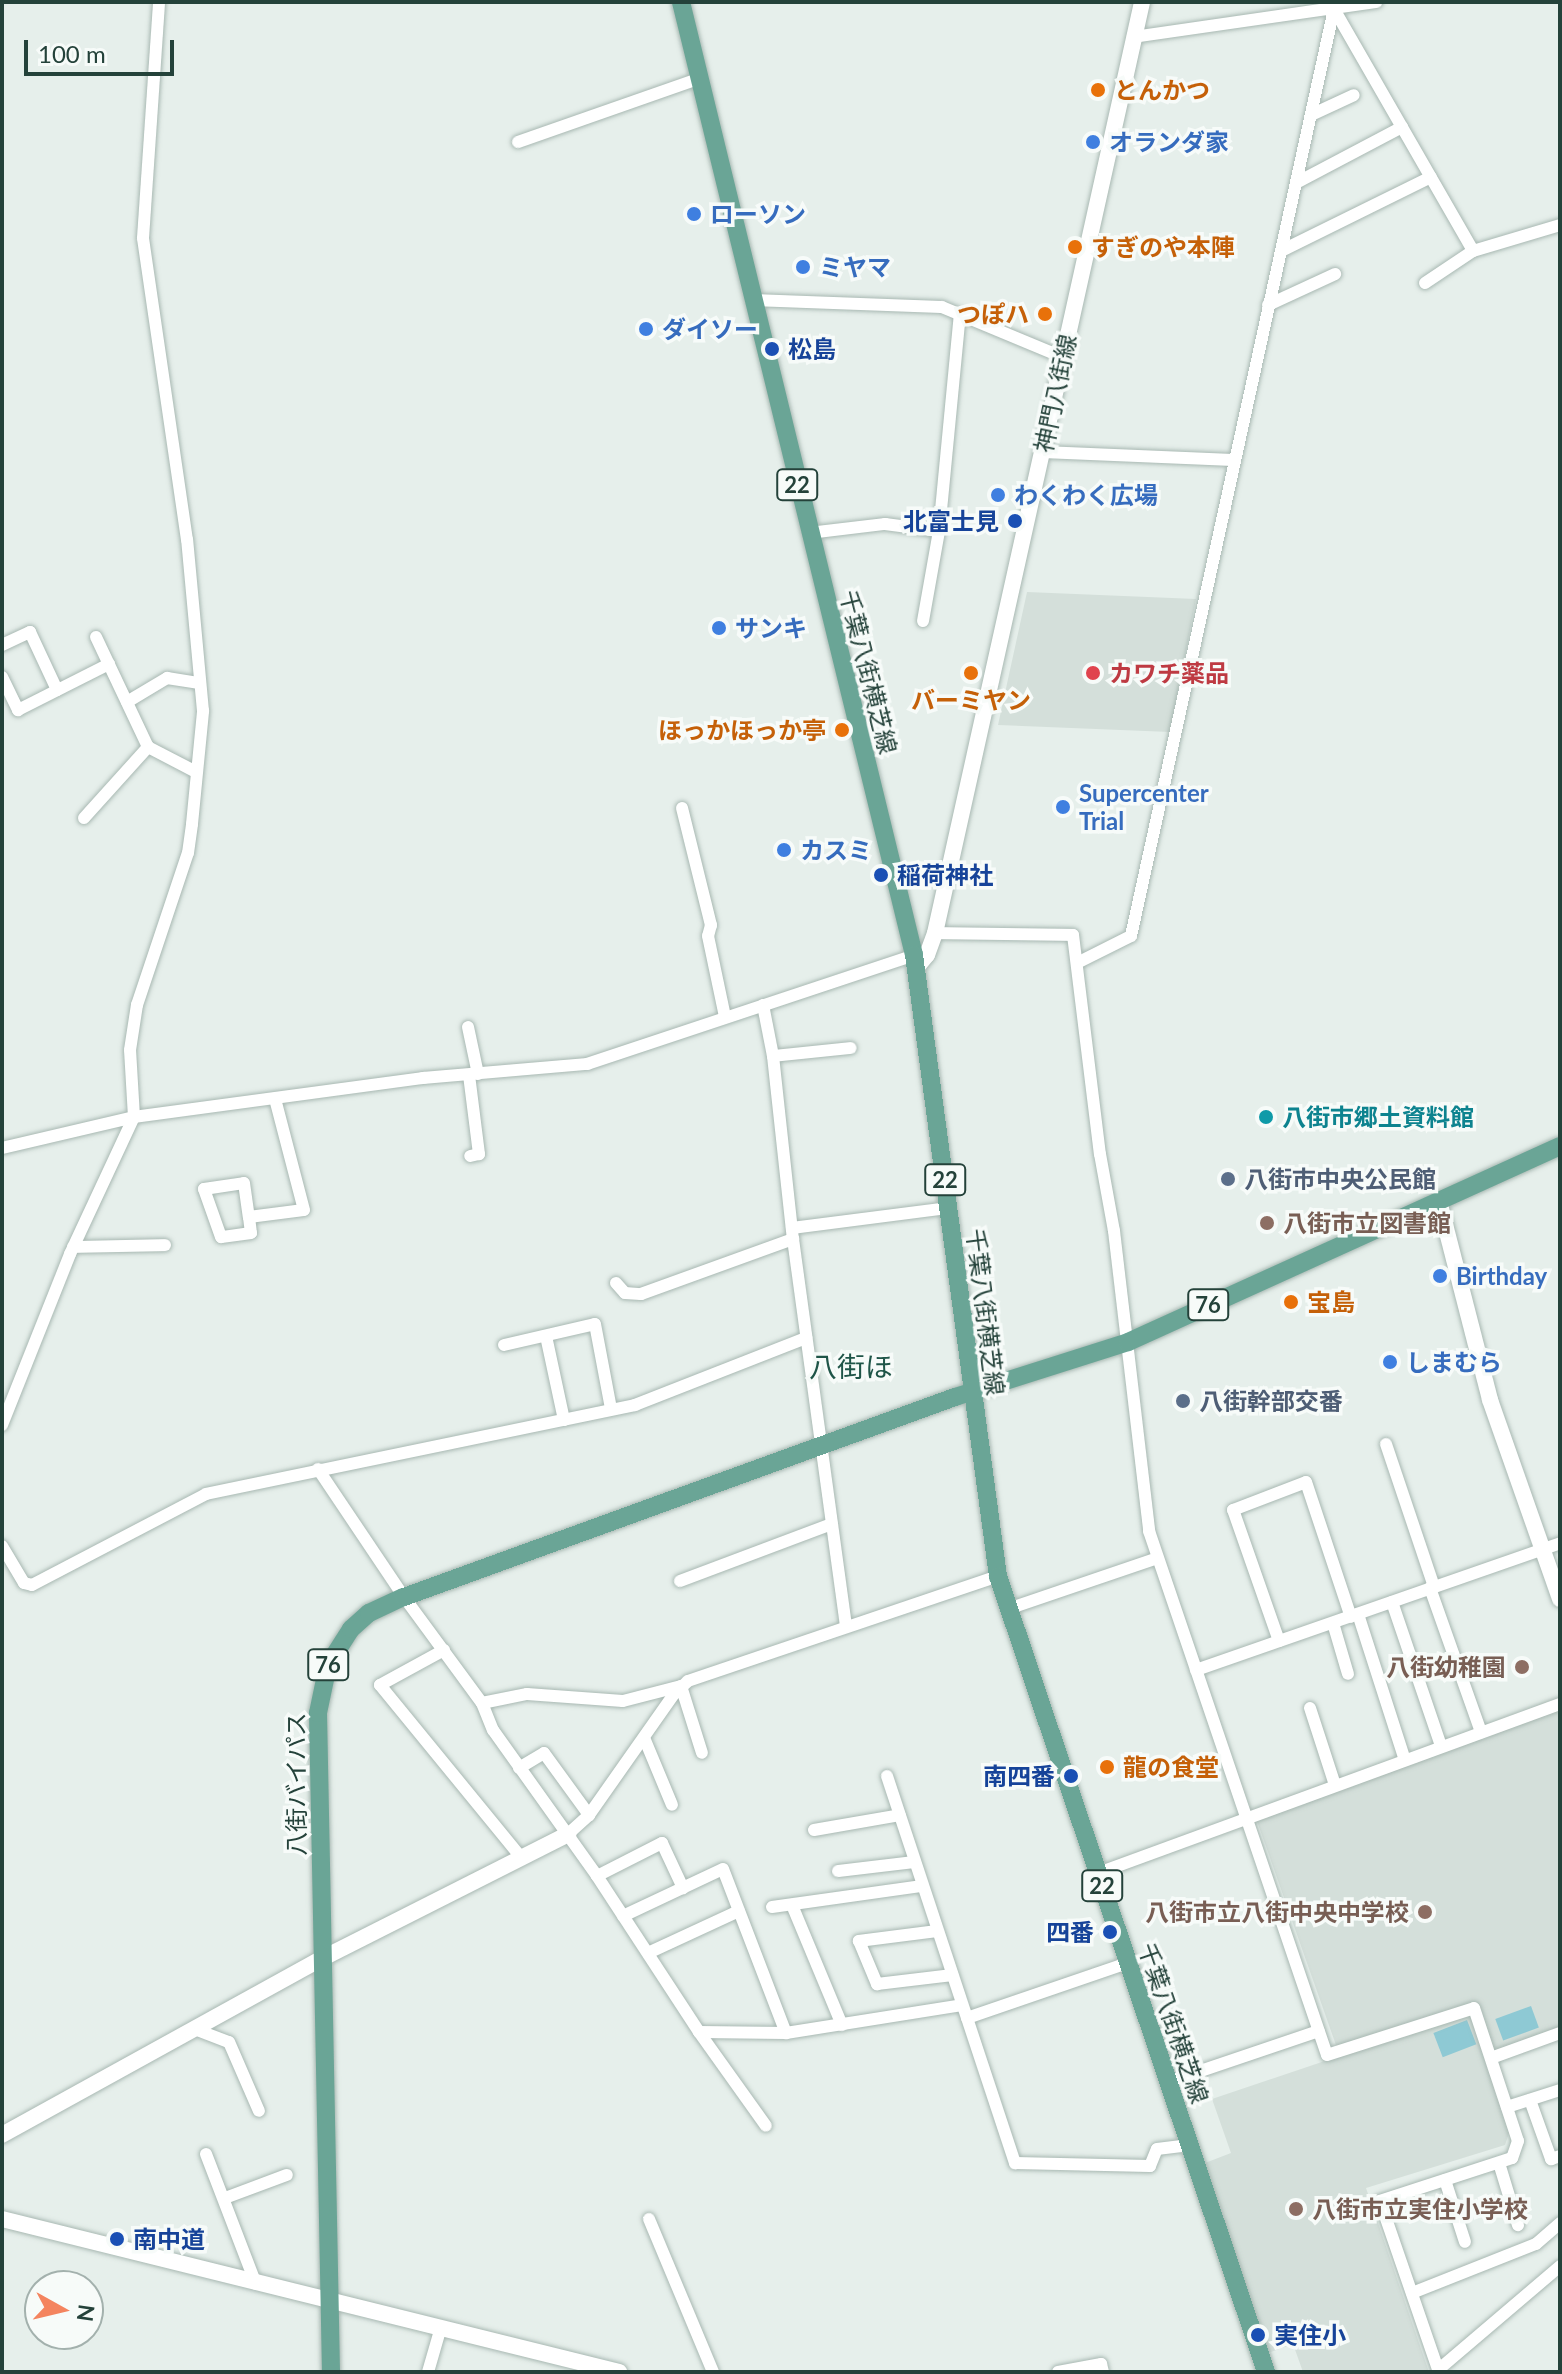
<!DOCTYPE html>
<html>
<head>
<meta charset="utf-8">
<style>
  body { margin:0 }
  #map { position:relative; width:1562px; height:2374px; overflow:hidden; background:#e6efeb; font-family:Lato,"Noto Sans JP",sans-serif }
  div>[style] { position:absolute }
  [style*='--x'] { left:calc(var(--x)*1px); top:calc(var(--y)*1px); width:calc(var(--w)*1px); rotate:calc(var(--a)*1deg) }
  .built>* { inset:0; background:#d4dfda }
  .water>* { inset:0; background:#8ec9d4; transform-origin:0 0 }
  .roads { filter:drop-shadow(0 0 2px #a8b8b2) drop-shadow(0 0 2px #a8b8b2) }
  .street>* { height:12px; margin:-6px; padding:0 6px; transform-origin:6px; border-radius:6px; background:#fff }
  .secondary>* { height:16px; margin:-8px; padding:0 8px; transform-origin:8px; border-radius:8px; background:#fff }
  .primary>* { height:18px; margin:-9px; padding:0 9px; transform-origin:9px; border-radius:9px; background:#6aa596 }
  .dots>* { width:22px; height:22px; translate:-50% -50%; box-sizing:border-box; border:4px solid #f7fbf9; border-radius:50% }
  span { translate:-50% -50%; white-space:nowrap; text-align:center; line-height:1.15; -webkit-text-stroke:7px #f7fbf9; paint-order:stroke }
  .shield-label span { padding:2px 6px; background:#f7fbf9; border:2px solid; border-radius:6px; -webkit-text-stroke-width:0 }
  .shield-label { font-size:22px; color:#24423a; font-weight:700 }
  .food-label { font-size:24px; color:#c56008; font-weight:700 }
  .left { translate:0 -50%; text-align:left }
  .right { translate:-100% -50%; text-align:right }
  .shop-label { font-size:24px; color:#366cbe; font-weight:700 }
  .transit-label { font-size:24px; color:#164399; font-weight:700 }
  .street-label { font-size:24px; color:#24423a }
  .health-label { font-size:24px; color:#be3a42; font-weight:700 }
  .culture-label { font-size:24px; color:#0d838f; font-weight:700 }
  .service-label { font-size:24px; color:#4e5e75; font-weight:700 }
  .education-label { font-size:24px; color:#785e54; font-weight:700 }
  .quarter-label { font-size:28px; color:#1f5548 }
  .frame { position:absolute; inset:0; border:4px solid #24423a; pointer-events:none }
  .north { position:absolute; left:24px; top:2270px; width:80px; height:80px; box-sizing:border-box; background:#f7fbf9; border:2px solid #a3b1ad; border-radius:50%; rotate:98deg; font-size:22px; font-weight:700; line-height:32px; text-align:center; color:#24423a }
  .north::after { content:''; display:block; margin:auto; width:28px; height:36px; background:#f4845f; clip-path:polygon(50% 0,100% 100%,50% 72%,0 100%) }
  .scale { position:absolute; left:24px; top:40px; width:150px; height:36px; box-sizing:border-box; border:4px solid #24423a; border-top:0; padding-left:10px; font-size:24px; line-height:28px; white-space:nowrap; color:#24423a; -webkit-text-stroke:6px #f7fbf9; paint-order:stroke }
</style>
</head>
<body>
<div id="map">
  <div class="built">
    <div style="clip-path:polygon(1027px 592px,1196px 599px,1170px 732px,998px 725px)"></div>
    <div style="clip-path:polygon(1557px 1711px,1560px 1720px,1560px 2028px,1492px 2052px,1477px 2003px,1337px 2048px,1257px 1821px)"></div>
    <div style="clip-path:polygon(1470px 2012px,1510px 2130px,1505px 2145px,1366px 2188px,1429px 2372px,1303px 2372px,1293px 2344px,1265px 2354px,1205px 2163px,1231px 2153px,1212px 2099px)"></div>
  </div>
  <div class="water">
    <div style="left:1531px;top:2006px;width:23px;height:38px;rotate:70deg"></div>
    <div style="left:1467px;top:2020px;width:26px;height:36px;rotate:69deg"></div>
  </div>
  <div class="roads">
    <div class="street">
      <div style="--x:1334;--y:9;--w:279;--a:60.1"></div>
      <div style="--x:1473;--y:251;--w:91;--a:-16.6"></div>
      <div style="--x:1133;--y:37;--w:246;--a:-8.2"></div>
      <div style="--x:1311;--y:115;--w:47;--a:-24.9"></div>
      <div style="--x:518;--y:142;--w:191;--a:-19.3"></div>
      <div style="--x:1296;--y:183;--w:120;--a:-27.8"></div>
      <div style="--x:1281;--y:251;--w:167;--a:-26.3"></div>
      <div style="--x:1425;--y:283;--w:58;--a:-33.7"></div>
      <div style="--x:752;--y:300;--w:190;--a:2.1"></div>
      <div style="--x:942;--y:307;--w:130;--a:22.6"></div>
      <div style="--x:1268;--y:305;--w:74;--a:-24.8"></div>
      <div style="--x:1043;--y:452;--w:190;--a:2.4"></div>
      <div style="--x:809;--y:533;--w:77;--a:-6.8"></div>
      <div style="--x:885;--y:524;--w:54;--a:7.4"></div>
      <div style="--x:923;--y:621;--w:91;--a:-79.9"></div>
      <div style="--x:939;--y:531;--w:218;--a:-84.5"></div>
      <div style="--x:96;--y:637;--w:122;--a:64.7"></div>
      <div style="--x:148;--y:747;--w:54;--a:27.5"></div>
      <div style="--x:2;--y:645;--w:31;--a:-25"></div>
      <div style="--x:30;--y:632;--w:64;--a:65"></div>
      <div style="--x:2;--y:677;--w:37;--a:64"></div>
      <div style="--x:18;--y:710;--w:102;--a:-26.8"></div>
      <div style="--x:127;--y:702;--w:47;--a:-31"></div>
      <div style="--x:167;--y:678;--w:33;--a:9"></div>
      <div style="--x:682;--y:808;--w:121;--a:76.1"></div>
      <div style="--x:711;--y:925;--w:11;--a:105"></div>
      <div style="--x:708;--y:936;--w:83;--a:78.1"></div>
      <div style="--x:84;--y:818;--w:96;--a:-48"></div>
      <div style="--x:935;--y:933;--w:138;--a:0.8"></div>
      <div style="--x:1073;--y:935;--w:221;--a:83"></div>
      <div style="--x:1100;--y:1154;--w:78;--a:79.7"></div>
      <div style="--x:1114;--y:1231;--w:302;--a:83.3"></div>
      <div style="--x:1149;--y:1531;--w:553;--a:71.24"></div>
      <div style="--x:1327;--y:2055;--w:154;--a:-17.7"></div>
      <div style="--x:1474;--y:2008;--w:140;--a:71.7"></div>
      <div style="--x:1518;--y:2141;--w:18;--a:109"></div>
      <div style="--x:1512;--y:2158;--w:139;--a:162"></div>
      <div style="--x:1380;--y:2201;--w:181;--a:71"></div>
      <div style="--x:1077;--y:963;--w:60;--a:-26.6"></div>
      <div style="--x:1131;--y:936;--w:949;--a:-77.65"></div>
      <div style="--x:763;--y:1005;--w:52;--a:78.9"></div>
      <div style="--x:773;--y:1056;--w:184;--a:83.8"></div>
      <div style="--x:793;--y:1239;--w:390;--a:82.2"></div>
      <div style="--x:468;--y:1027;--w:48;--a:78"></div>
      <div style="--x:773;--y:1056;--w:78;--a:-5.9"></div>
      <div style="--x:469;--y:1075;--w:80;--a:82.8"></div>
      <div style="--x:479;--y:1154;--w:9;--a:167"></div>
      <div style="--x:2;--y:1148;--w:136;--a:-13.2"></div>
      <div style="--x:134;--y:1117;--w:292;--a:-7.7"></div>
      <div style="--x:423;--y:1078;--w:165;--a:-4.9"></div>
      <div style="--x:587;--y:1064;--w:345;--a:-18.4"></div>
      <div style="--x:249;--y:1217;--w:16;--a:83"></div>
      <div style="--x:251;--y:1233;--w:30;--a:172"></div>
      <div style="--x:221;--y:1237;--w:51;--a:-109.5"></div>
      <div style="--x:204;--y:1189;--w:40;--a:-8.5"></div>
      <div style="--x:244;--y:1183;--w:34;--a:82"></div>
      <div style="--x:249;--y:1217;--w:55;--a:-7.3"></div>
      <div style="--x:304;--y:1210;--w:115;--a:-104.6"></div>
      <div style="--x:792;--y:1228;--w:158;--a:-7.3"></div>
      <div style="--x:73;--y:1247;--w:92;--a:-1.2"></div>
      <div style="--x:616;--y:1283;--w:13;--a:48"></div>
      <div style="--x:625;--y:1293;--w:16;--a:4"></div>
      <div style="--x:641;--y:1294;--w:162;--a:-19.9"></div>
      <div style="--x:546;--y:1336;--w:86;--a:77.9"></div>
      <div style="--x:504;--y:1345;--w:93;--a:-13"></div>
      <div style="--x:595;--y:1324;--w:86;--a:79.3"></div>
      <div style="--x:2;--y:1425;--w:184;--a:-68.3"></div>
      <div style="--x:70;--y:1254;--w:151;--a:-65"></div>
      <div style="--x:134;--y:1117;--w:67;--a:-93.4"></div>
      <div style="--x:130;--y:1050;--w:46;--a:-81.2"></div>
      <div style="--x:137;--y:1005;--w:160;--a:-71.5"></div>
      <div style="--x:188;--y:853;--w:29;--a:-82"></div>
      <div style="--x:192;--y:824;--w:114;--a:-84.4"></div>
      <div style="--x:203;--y:711;--w:172;--a:-95.3"></div>
      <div style="--x:187;--y:540;--w:305;--a:-98.3"></div>
      <div style="--x:143;--y:238;--w:237;--a:-86.1"></div>
      <div style="--x:1386;--y:1444;--w:151;--a:71.4"></div>
      <div style="--x:318;--y:1469;--w:154;--a:56.1"></div>
      <div style="--x:404;--y:1597;--w:132;--a:53.7"></div>
      <div style="--x:482;--y:1703;--w:29;--a:68"></div>
      <div style="--x:493;--y:1730;--w:179;--a:54.5"></div>
      <div style="--x:597;--y:1876;--w:186;--a:56.8"></div>
      <div style="--x:699;--y:2032;--w:115;--a:54.5"></div>
      <div style="--x:2;--y:1546;--w:43;--a:59.3"></div>
      <div style="--x:24;--y:1583;--w:8;--a:14"></div>
      <div style="--x:32;--y:1585;--w:196;--a:-27.6"></div>
      <div style="--x:206;--y:1494;--w:438;--a:-11.7"></div>
      <div style="--x:635;--y:1405;--w:184;--a:-21.4"></div>
      <div style="--x:680;--y:1581;--w:162;--a:-20.6"></div>
      <div style="--x:1430;--y:1588;--w:153;--a:70.5"></div>
      <div style="--x:1392;--y:1602;--w:152;--a:71.2"></div>
      <div style="--x:1008;--y:1609;--w:158;--a:-18.8"></div>
      <div style="--x:1358;--y:1614;--w:153;--a:72.2"></div>
      <div style="--x:1333;--y:1623;--w:53;--a:73.6"></div>
      <div style="--x:1279;--y:1641;--w:139;--a:-109.3"></div>
      <div style="--x:1233;--y:1510;--w:78;--a:-21"></div>
      <div style="--x:1306;--y:1482;--w:142;--a:71.6"></div>
      <div style="--x:444;--y:1650;--w:73;--a:151.3"></div>
      <div style="--x:380;--y:1685;--w:221;--a:50.7"></div>
      <div style="--x:1196;--y:1670;--w:386;--a:-19.2"></div>
      <div style="--x:482;--y:1703;--w:46;--a:-11.3"></div>
      <div style="--x:527;--y:1694;--w:96;--a:4.2"></div>
      <div style="--x:623;--y:1701;--w:60;--a:-14.5"></div>
      <div style="--x:681;--y:1686;--w:70;--a:72.6"></div>
      <div style="--x:1310;--y:1708;--w:81;--a:72"></div>
      <div style="--x:645;--y:1740;--w:70;--a:67.4"></div>
      <div style="--x:519;--y:1768;--w:29;--a:-31"></div>
      <div style="--x:544;--y:1753;--w:77;--a:54"></div>
      <div style="--x:887;--y:1776;--w:408;--a:71.7"></div>
      <div style="--x:1015;--y:2163;--w:135;--a:1.3"></div>
      <div style="--x:1150;--y:2166;--w:18;--a:-68"></div>
      <div style="--x:1157;--y:2149;--w:33;--a:-7"></div>
      <div style="--x:814;--y:1830;--w:87;--a:-9.9"></div>
      <div style="--x:568;--y:1834;--w:28;--a:-42"></div>
      <div style="--x:589;--y:1815;--w:148;--a:-54.9"></div>
      <div style="--x:674;--y:1694;--w:19;--a:-43"></div>
      <div style="--x:688;--y:1681;--w:327;--a:-18.7"></div>
      <div style="--x:838;--y:1871;--w:77;--a:-6.8"></div>
      <div style="--x:1098;--y:1873;--w:492;--a:-20.1"></div>
      <div style="--x:597;--y:1876;--w:73;--a:-26.9"></div>
      <div style="--x:662;--y:1843;--w:50;--a:65"></div>
      <div style="--x:792;--y:1905;--w:130;--a:67.4"></div>
      <div style="--x:772;--y:1907;--w:150;--a:-8"></div>
      <div style="--x:623;--y:1916;--w:110;--a:-25.2"></div>
      <div style="--x:723;--y:1869;--w:176;--a:69"></div>
      <div style="--x:937;--y:1931;--w:79;--a:172.7"></div>
      <div style="--x:859;--y:1941;--w:47;--a:67.3"></div>
      <div style="--x:877;--y:1984;--w:76;--a:-6.8"></div>
      <div style="--x:648;--y:1953;--w:100;--a:-24.8"></div>
      <div style="--x:967;--y:2018;--w:170;--a:-18.9"></div>
      <div style="--x:197;--y:2030;--w:34;--a:21"></div>
      <div style="--x:229;--y:2042;--w:75;--a:66.5"></div>
      <div style="--x:699;--y:2032;--w:87;--a:0.7"></div>
      <div style="--x:786;--y:2033;--w:178;--a:-9"></div>
      <div style="--x:1491;--y:2058;--w:73;--a:-19.9"></div>
      <div style="--x:1168;--y:2082;--w:159;--a:-18.7"></div>
      <div style="--x:1530;--y:2100;--w:63;--a:70.4"></div>
      <div style="--x:1551;--y:2159;--w:9;--a:-18"></div>
      <div style="--x:1507;--y:2107;--w:56;--a:-17.8"></div>
      <div style="--x:206;--y:2154;--w:139;--a:69"></div>
      <div style="--x:1499;--y:2163;--w:65;--a:73"></div>
      <div style="--x:1445;--y:2180;--w:65;--a:72.1"></div>
      <div style="--x:225;--y:2198;--w:66;--a:-20.4"></div>
      <div style="--x:649;--y:2219;--w:166;--a:67.3"></div>
      <div style="--x:1412;--y:2293;--w:133;--a:-21.6"></div>
      <div style="--x:1536;--y:2244;--w:32;--a:-41"></div>
      <div style="--x:1438;--y:2370;--w:160;--a:-40.4"></div>
      <div style="--x:428;--y:2372;--w:47;--a:-73.9"></div>
      <div style="--x:1058;--y:2372;--w:44;--a:-10.5"></div>
      <div style="--x:1101;--y:2364;--w:8;--a:76"></div>
    </div>
    <div class="secondary">
      <div style="--x:916;--y:968;--w:17;--a:-50"></div>
      <div style="--x:927;--y:955;--w:23;--a:-70"></div>
      <div style="--x:935;--y:933;--w:954;--a:-77.46"></div>
      <div style="--x:1439;--y:1201;--w:205;--a:75.6"></div>
      <div style="--x:1490;--y:1400;--w:211;--a:70.6"></div>
      <div style="--x:2;--y:2135;--w:367;--a:-28.9"></div>
      <div style="--x:323;--y:1958;--w:275;--a:-26.8"></div>
      <div style="--x:2;--y:2219;--w:636;--a:13.93"></div>
    </div>
    <div class="primary">
      <div style="--x:681;--y:2;--w:981;--a:76.26"></div>
      <div style="--x:914;--y:955;--w:627;--a:82.3"></div>
      <div style="--x:998;--y:1576;--w:840;--a:71.39"></div>
      <div style="--x:331;--y:2372;--w:659;--a:-91.13"></div>
      <div style="--x:318;--y:1713;--w:49;--a:-78.2"></div>
      <div style="--x:328;--y:1665;--w:43;--a:-57.4"></div>
      <div style="--x:351;--y:1629;--w:24;--a:-42"></div>
      <div style="--x:369;--y:1613;--w:38;--a:-25"></div>
      <div style="--x:404;--y:1597;--w:586;--a:-19.95"></div>
      <div style="--x:955;--y:1397;--w:182;--a:-17.6"></div>
      <div style="--x:1128;--y:1342;--w:474;--a:-24.4"></div>
    </div>
  </div>
  <div class="dots">
    <div style="left:1098px;top:90px;background:#e8710a"></div>
    <div style="left:1093px;top:142px;background:#3f7fe0"></div>
    <div style="left:694px;top:214px;background:#3f7fe0"></div>
    <div style="left:1075px;top:247px;background:#e8710a"></div>
    <div style="left:803px;top:267px;background:#3f7fe0"></div>
    <div style="left:1045px;top:314px;background:#e8710a"></div>
    <div style="left:646px;top:329px;background:#3f7fe0"></div>
    <div style="left:772px;top:349px;background:#1a4fb4"></div>
    <div style="left:998px;top:495px;background:#3f7fe0"></div>
    <div style="left:1015px;top:521px;background:#1a4fb4"></div>
    <div style="left:719px;top:628px;background:#3f7fe0"></div>
    <div style="left:971px;top:673px;background:#e8710a"></div>
    <div style="left:1093px;top:673px;background:#e0444e"></div>
    <div style="left:842px;top:730px;background:#e8710a"></div>
    <div style="left:1063px;top:807px;background:#3f7fe0"></div>
    <div style="left:784px;top:850px;background:#3f7fe0"></div>
    <div style="left:881px;top:875px;background:#1a4fb4"></div>
    <div style="left:1266px;top:1117px;background:#0f9aa8"></div>
    <div style="left:1228px;top:1179px;background:#5c6f8a"></div>
    <div style="left:1267px;top:1223px;background:#8d6e63"></div>
    <div style="left:1440px;top:1276px;background:#3f7fe0"></div>
    <div style="left:1291px;top:1302px;background:#e8710a"></div>
    <div style="left:1390px;top:1362px;background:#3f7fe0"></div>
    <div style="left:1183px;top:1401px;background:#5c6f8a"></div>
    <div style="left:1522px;top:1667px;background:#8d6e63"></div>
    <div style="left:1107px;top:1767px;background:#e8710a"></div>
    <div style="left:1071px;top:1776px;background:#1a4fb4"></div>
    <div style="left:1425px;top:1912px;background:#8d6e63"></div>
    <div style="left:1110px;top:1932px;background:#1a4fb4"></div>
    <div style="left:1296px;top:2209px;background:#8d6e63"></div>
    <div style="left:117px;top:2239px;background:#1a4fb4"></div>
    <div style="left:1258px;top:2335px;background:#1a4fb4"></div>
  </div>
  <div class="shield-label">
    <span style="left:797px;top:485px">22</span>
    <span style="left:945px;top:1180px">22</span>
    <span style="left:1208px;top:1305px">76</span>
    <span style="left:328px;top:1665px">76</span>
    <span style="left:1102px;top:1886px">22</span>
  </div>
  <div class="food-label">
    <span class="left" style="left:1114px;top:90px">とんかつ</span>
    <span class="left" style="left:1091px;top:247px">すぎのや本陣</span>
    <span class="right" style="left:1029px;top:314px">つぽハ</span>
    <span style="left:971px;top:700px">バーミヤン</span>
    <span class="right" style="left:826px;top:730px">ほっかほっか亭</span>
    <span class="left" style="left:1307px;top:1302px">宝島</span>
    <span class="left" style="left:1123px;top:1767px">龍の食堂</span>
  </div>
  <div class="shop-label">
    <span class="left" style="left:1109px;top:142px">オランダ家</span>
    <span class="left" style="left:710px;top:214px">ローソン</span>
    <span class="left" style="left:819px;top:267px">ミヤマ</span>
    <span class="left" style="left:662px;top:329px">ダイソー</span>
    <span class="left" style="left:1014px;top:495px">わくわく広場</span>
    <span class="left" style="left:735px;top:628px">サンキ</span>
    <span class="left" style="left:1079px;top:807px">Supercenter<br>Trial</span>
    <span class="left" style="left:800px;top:850px">カスミ</span>
    <span class="left" style="left:1456px;top:1276px">Birthday</span>
    <span class="left" style="left:1406px;top:1362px">しまむら</span>
  </div>
  <div class="transit-label">
    <span class="left" style="left:788px;top:349px">松島</span>
    <span class="right" style="left:999px;top:521px">北富士見</span>
    <span class="left" style="left:897px;top:875px">稲荷神社</span>
    <span class="right" style="left:1055px;top:1776px">南四番</span>
    <span class="right" style="left:1094px;top:1932px">四番</span>
    <span class="left" style="left:133px;top:2239px">南中道</span>
    <span class="left" style="left:1274px;top:2335px">実住小</span>
  </div>
  <div class="street-label">
    <span style="left:1055px;top:393px;rotate:-78deg">神門八街線</span>
    <span style="left:869px;top:672px;rotate:76deg">千葉八街横芝線</span>
    <span style="left:986px;top:1312px;rotate:83deg">千葉八街横芝線</span>
    <span style="left:296px;top:1784px;rotate:-90deg">八街バイパス</span>
    <span style="left:1174px;top:2023px;rotate:71deg">千葉八街横芝線</span>
  </div>
  <div class="health-label">
    <span class="left" style="left:1109px;top:673px">カワチ薬品</span>
  </div>
  <div class="culture-label">
    <span class="left" style="left:1282px;top:1117px">八街市郷土資料館</span>
  </div>
  <div class="service-label">
    <span class="left" style="left:1244px;top:1179px">八街市中央公民館</span>
    <span class="left" style="left:1199px;top:1401px">八街幹部交番</span>
  </div>
  <div class="education-label">
    <span class="left" style="left:1283px;top:1223px">八街市立図書館</span>
    <span class="right" style="left:1506px;top:1667px">八街幼稚園</span>
    <span class="right" style="left:1409px;top:1912px">八街市立八街中央中学校</span>
    <span class="left" style="left:1312px;top:2209px">八街市立実住小学校</span>
  </div>
  <div class="quarter-label">
    <span style="left:851px;top:1366px">八街ほ</span>
  </div>
  <div class="frame"></div>
  <div class="north">N</div>
  <div class="scale">100 m</div>
</div>
</body>
</html>
